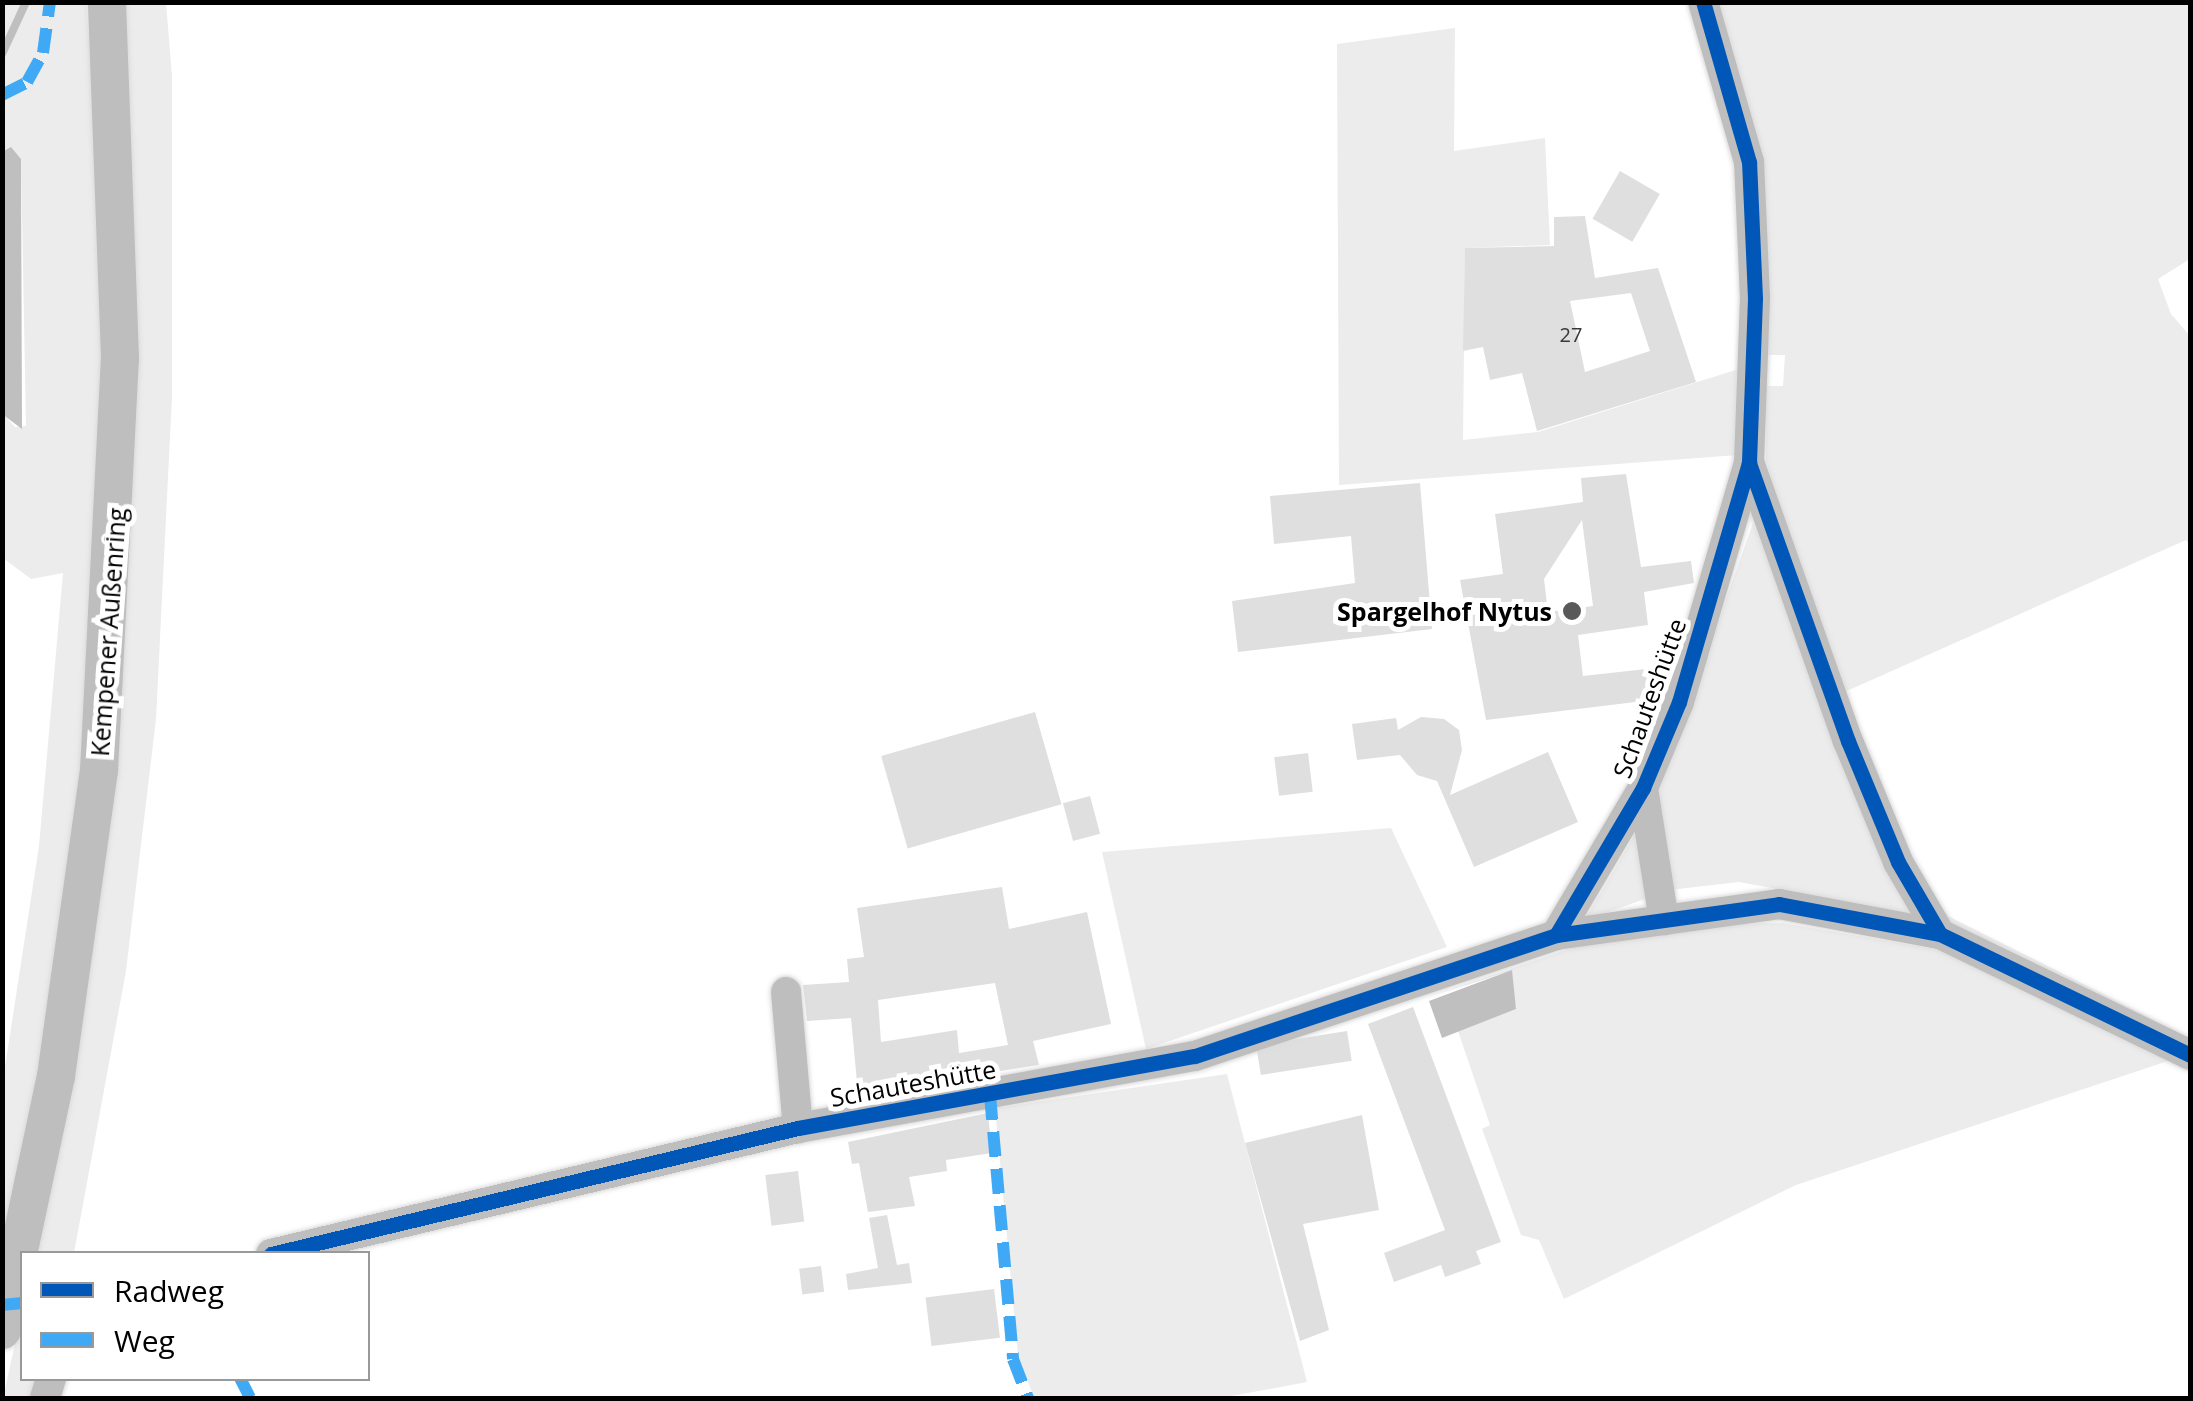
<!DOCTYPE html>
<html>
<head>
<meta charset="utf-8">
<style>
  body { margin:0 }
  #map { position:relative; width:2193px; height:1401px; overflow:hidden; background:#fff; font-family:"Open Sans",sans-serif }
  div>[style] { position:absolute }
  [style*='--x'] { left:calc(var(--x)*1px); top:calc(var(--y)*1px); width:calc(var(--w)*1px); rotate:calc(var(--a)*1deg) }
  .green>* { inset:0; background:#ececec }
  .water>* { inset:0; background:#bfbfbf }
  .stream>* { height:8px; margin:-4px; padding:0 4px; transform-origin:4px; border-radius:4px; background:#bfbfbf }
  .building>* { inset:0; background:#dfdfdf; transform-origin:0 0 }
  .roads { filter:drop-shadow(0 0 2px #dbdbdb) drop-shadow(0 0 2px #dbdbdb) }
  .minor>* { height:30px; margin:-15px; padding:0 15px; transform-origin:15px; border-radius:15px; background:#bebebe }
  .major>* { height:38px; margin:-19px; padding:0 19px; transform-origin:19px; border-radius:19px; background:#bebebe }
  .quiet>* { height:12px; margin-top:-6px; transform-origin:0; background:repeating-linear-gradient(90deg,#3fa9f5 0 25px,transparent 0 37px) }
  .cycleway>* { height:15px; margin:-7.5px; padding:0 7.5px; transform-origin:7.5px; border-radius:7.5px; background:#0057b8 }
  .dots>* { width:28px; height:28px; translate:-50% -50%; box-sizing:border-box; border:5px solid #fff; border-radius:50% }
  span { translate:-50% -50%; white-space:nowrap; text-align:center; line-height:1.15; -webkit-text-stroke:10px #fff; paint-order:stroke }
  .number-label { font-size:20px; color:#383838 }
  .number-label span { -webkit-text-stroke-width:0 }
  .poi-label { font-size:25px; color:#000; font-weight:700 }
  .right { translate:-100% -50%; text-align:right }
  .street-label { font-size:25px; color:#000 }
  .frame { position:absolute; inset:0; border:5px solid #000; pointer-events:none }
  .legend { position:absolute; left:20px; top:1251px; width:350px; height:130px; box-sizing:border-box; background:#fff; border:2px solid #999; margin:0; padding:12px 18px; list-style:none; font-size:30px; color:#000 }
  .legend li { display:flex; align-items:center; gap:20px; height:50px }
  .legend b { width:50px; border:2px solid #999 }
</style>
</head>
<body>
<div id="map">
  <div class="green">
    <div style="clip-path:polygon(2px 3px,86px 3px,104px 218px,102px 564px,67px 922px,3px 1262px,3px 1080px,39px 846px,63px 573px,31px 579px,3px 558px,3px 414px,15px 427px,26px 426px,21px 159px,11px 148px,3px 152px)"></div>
    <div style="clip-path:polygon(123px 3px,166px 3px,172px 76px,172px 397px,156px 719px,126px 971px,74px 1253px,33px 1254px,135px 377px)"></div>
    <div style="clip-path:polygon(1715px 3px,2190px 3px,2190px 259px,2158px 279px,2171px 314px,2190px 336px,2190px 546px,2186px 540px,1840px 694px,1799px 580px,1766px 460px,1766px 386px,1783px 386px,1785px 355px,1766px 355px)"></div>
    <div style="clip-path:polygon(1455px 28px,1454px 151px,1545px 138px,1550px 245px,1465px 248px,1463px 440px,1538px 432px,1742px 368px,1738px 455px,1339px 485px,1337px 44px)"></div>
    <div style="clip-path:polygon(1753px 523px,1782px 588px,1914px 914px,1739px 882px,1669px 890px,1654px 803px)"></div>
    <div style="clip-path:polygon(1641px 823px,1653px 896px,1584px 921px,1615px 869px)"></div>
    <div style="clip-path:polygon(1391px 828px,1447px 947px,1146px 1049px,1102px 852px)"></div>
    <div style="clip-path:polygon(1916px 875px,1948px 916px,2190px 1038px,1964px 931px,1939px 915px)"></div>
    <div style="clip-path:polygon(1783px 923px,1963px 954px,2171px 1060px,1796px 1185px,1564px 1299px,1539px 1240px,1521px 1235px,1482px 1129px,1490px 1125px,1458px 1031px,1516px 1009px,1511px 971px,1428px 997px,1583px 944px,1708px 924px)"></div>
    <div style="clip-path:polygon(1227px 1074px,1307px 1382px,1221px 1398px,1034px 1398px,1018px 1355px,995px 1108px)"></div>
    <div style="clip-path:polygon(22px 1312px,22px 1378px,39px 1379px,33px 1398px,3px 1398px)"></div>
  </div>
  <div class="water">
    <div style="clip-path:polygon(11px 147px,21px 159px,22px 429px,2px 414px,2px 152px)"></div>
    <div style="clip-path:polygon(1512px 970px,1516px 1009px,1442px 1038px,1429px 1001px)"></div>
  </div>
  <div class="stream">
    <div style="--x:2;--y:54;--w:57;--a:-65.2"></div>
  </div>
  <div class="building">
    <div style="left:1620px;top:171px;width:46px;height:55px;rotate:30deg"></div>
    <div style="clip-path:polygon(evenodd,1585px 216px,1595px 278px,1658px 268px,1696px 382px,1537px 431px,1522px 373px,1490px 380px,1483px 347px,1463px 351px,1465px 248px,1554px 246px,1554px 217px,1585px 216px,1631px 293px,1650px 351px,1585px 372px,1570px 301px,1631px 293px)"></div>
    <div style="clip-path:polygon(evenodd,1626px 474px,1641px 567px,1691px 561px,1694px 583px,1644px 592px,1648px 625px,1578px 635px,1583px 676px,1664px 667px,1660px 699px,1486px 720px,1460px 580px,1503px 574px,1495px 514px,1583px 502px,1581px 478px,1626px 474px,1582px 520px,1593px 606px,1548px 612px,1544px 579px,1582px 520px)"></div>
    <div style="clip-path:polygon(1420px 483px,1432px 629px,1238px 652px,1232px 601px,1355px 583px,1351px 536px,1274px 544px,1270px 496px)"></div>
    <div style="left:1035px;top:712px;width:96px;height:160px;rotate:74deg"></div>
    <div style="clip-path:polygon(1421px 717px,1444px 719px,1459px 730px,1462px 750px,1450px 795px,1548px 752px,1578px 822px,1474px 867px,1437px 781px,1417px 775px,1400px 755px,1357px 760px,1352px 724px,1396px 718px,1398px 730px)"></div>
    <div style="left:1308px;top:753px;width:39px;height:34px;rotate:83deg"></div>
    <div style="left:1090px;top:796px;width:39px;height:28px;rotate:75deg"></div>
    <div style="clip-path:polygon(evenodd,1002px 887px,1009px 929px,1087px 912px,1111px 1024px,1033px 1041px,1039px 1065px,858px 1093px,851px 1018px,807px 1021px,803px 985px,849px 982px,847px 959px,864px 957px,857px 908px,1002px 887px,995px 983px,1008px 1045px,959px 1053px,957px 1030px,881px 1042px,878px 1000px,995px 983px)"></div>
    <div style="clip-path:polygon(1413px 1007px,1501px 1242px,1476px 1251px,1481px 1264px,1445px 1277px,1441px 1265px,1394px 1282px,1384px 1253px,1445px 1230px,1368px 1024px)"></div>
    <div style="left:1347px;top:1031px;width:30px;height:92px;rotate:81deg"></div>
    <div style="clip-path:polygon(988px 1113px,992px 1153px,946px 1160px,947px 1171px,909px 1177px,915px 1206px,868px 1212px,859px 1163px,852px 1164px,848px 1142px)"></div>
    <div style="clip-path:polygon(1362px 1115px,1379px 1210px,1303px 1224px,1329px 1330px,1300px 1341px,1245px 1143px)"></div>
    <div style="left:798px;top:1171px;width:51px;height:33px;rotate:83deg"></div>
    <div style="clip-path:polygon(887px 1215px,897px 1265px,909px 1263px,912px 1283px,848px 1290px,846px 1274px,878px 1268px,869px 1218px)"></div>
    <div style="left:821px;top:1266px;width:26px;height:22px;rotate:83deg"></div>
    <div style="left:994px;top:1289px;width:49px;height:69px;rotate:83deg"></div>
  </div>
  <div class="roads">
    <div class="minor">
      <div style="--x:1749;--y:462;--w:296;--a:70.5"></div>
      <div style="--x:1848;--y:741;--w:131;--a:67.5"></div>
      <div style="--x:1898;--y:862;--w:83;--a:59.7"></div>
      <div style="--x:1643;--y:788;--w:134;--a:81"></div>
      <div style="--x:1556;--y:935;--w:171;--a:-59.4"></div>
      <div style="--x:1643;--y:788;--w:93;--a:-67.3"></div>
      <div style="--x:1679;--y:702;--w:250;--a:-73.7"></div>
      <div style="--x:1749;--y:462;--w:164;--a:-87.9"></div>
      <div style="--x:1755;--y:298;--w:136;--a:-92.5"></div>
      <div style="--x:1749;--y:162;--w:166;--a:-106"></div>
      <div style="--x:786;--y:992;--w:137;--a:85"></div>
      <div style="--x:271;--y:1254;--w:542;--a:-13.45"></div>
      <div style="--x:798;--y:1128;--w:403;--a:-10.3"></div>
      <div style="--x:1195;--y:1056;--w:381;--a:-18.5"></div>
      <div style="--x:1556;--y:935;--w:225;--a:-7.9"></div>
      <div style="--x:1779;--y:904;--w:164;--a:10.6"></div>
      <div style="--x:1940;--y:934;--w:278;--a:25.8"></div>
      <div style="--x:45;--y:1398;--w:21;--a:-73"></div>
    </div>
    <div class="major">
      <div style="--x:2;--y:1330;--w:260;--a:-78"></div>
      <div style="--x:56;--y:1076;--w:308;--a:-82"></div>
      <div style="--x:99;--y:771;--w:414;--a:-87.1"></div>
      <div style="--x:120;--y:358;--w:356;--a:-92.1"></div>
    </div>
  </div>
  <div class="quiet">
    <div style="--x:2;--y:95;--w:28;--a:-27"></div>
    <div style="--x:27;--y:82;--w:33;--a:-61"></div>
    <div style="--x:43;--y:53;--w:51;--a:-82.2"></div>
    <div style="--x:990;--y:1095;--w:265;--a:85"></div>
    <div style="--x:1013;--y:1359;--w:42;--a:69"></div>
    <div style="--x:2;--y:1305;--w:20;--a:-6"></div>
    <div style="--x:240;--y:1378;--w:22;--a:63"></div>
  </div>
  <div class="cycleway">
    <div style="--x:1749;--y:463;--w:295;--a:70.4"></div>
    <div style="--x:1848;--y:741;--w:131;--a:67.5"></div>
    <div style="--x:1898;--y:862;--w:83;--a:59.7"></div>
    <div style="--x:1556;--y:935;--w:171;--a:-59.4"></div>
    <div style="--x:1643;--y:788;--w:93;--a:-67.3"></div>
    <div style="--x:1679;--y:702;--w:250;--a:-73.7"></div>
    <div style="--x:1749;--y:462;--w:164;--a:-87.9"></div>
    <div style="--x:1755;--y:298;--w:136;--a:-92.5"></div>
    <div style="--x:1749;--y:162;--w:166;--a:-106"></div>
    <div style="--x:271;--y:1254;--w:542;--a:-13.45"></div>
    <div style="--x:798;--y:1128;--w:403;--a:-10.3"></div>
    <div style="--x:1195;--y:1056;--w:381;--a:-18.5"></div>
    <div style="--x:1556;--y:935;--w:225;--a:-7.9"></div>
    <div style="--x:1779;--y:904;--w:164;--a:10.6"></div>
    <div style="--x:1940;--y:934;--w:278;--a:25.8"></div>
  </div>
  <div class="dots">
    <div style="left:1572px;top:611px;background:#595959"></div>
  </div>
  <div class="number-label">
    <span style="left:1571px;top:334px">27</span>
  </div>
  <div class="poi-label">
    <span class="right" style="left:1552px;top:611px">Spargelhof Nytus</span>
  </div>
  <div class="street-label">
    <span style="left:108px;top:632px;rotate:-86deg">Kempener Außenring</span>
    <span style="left:1649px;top:698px;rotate:-70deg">Schauteshütte</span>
    <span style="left:913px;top:1083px;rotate:-10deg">Schauteshütte</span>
  </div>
  <div class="frame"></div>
  <ul class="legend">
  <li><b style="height:12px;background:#0057b8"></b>Radweg</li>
  <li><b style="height:12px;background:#3fa9f5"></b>Weg</li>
  </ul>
</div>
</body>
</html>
